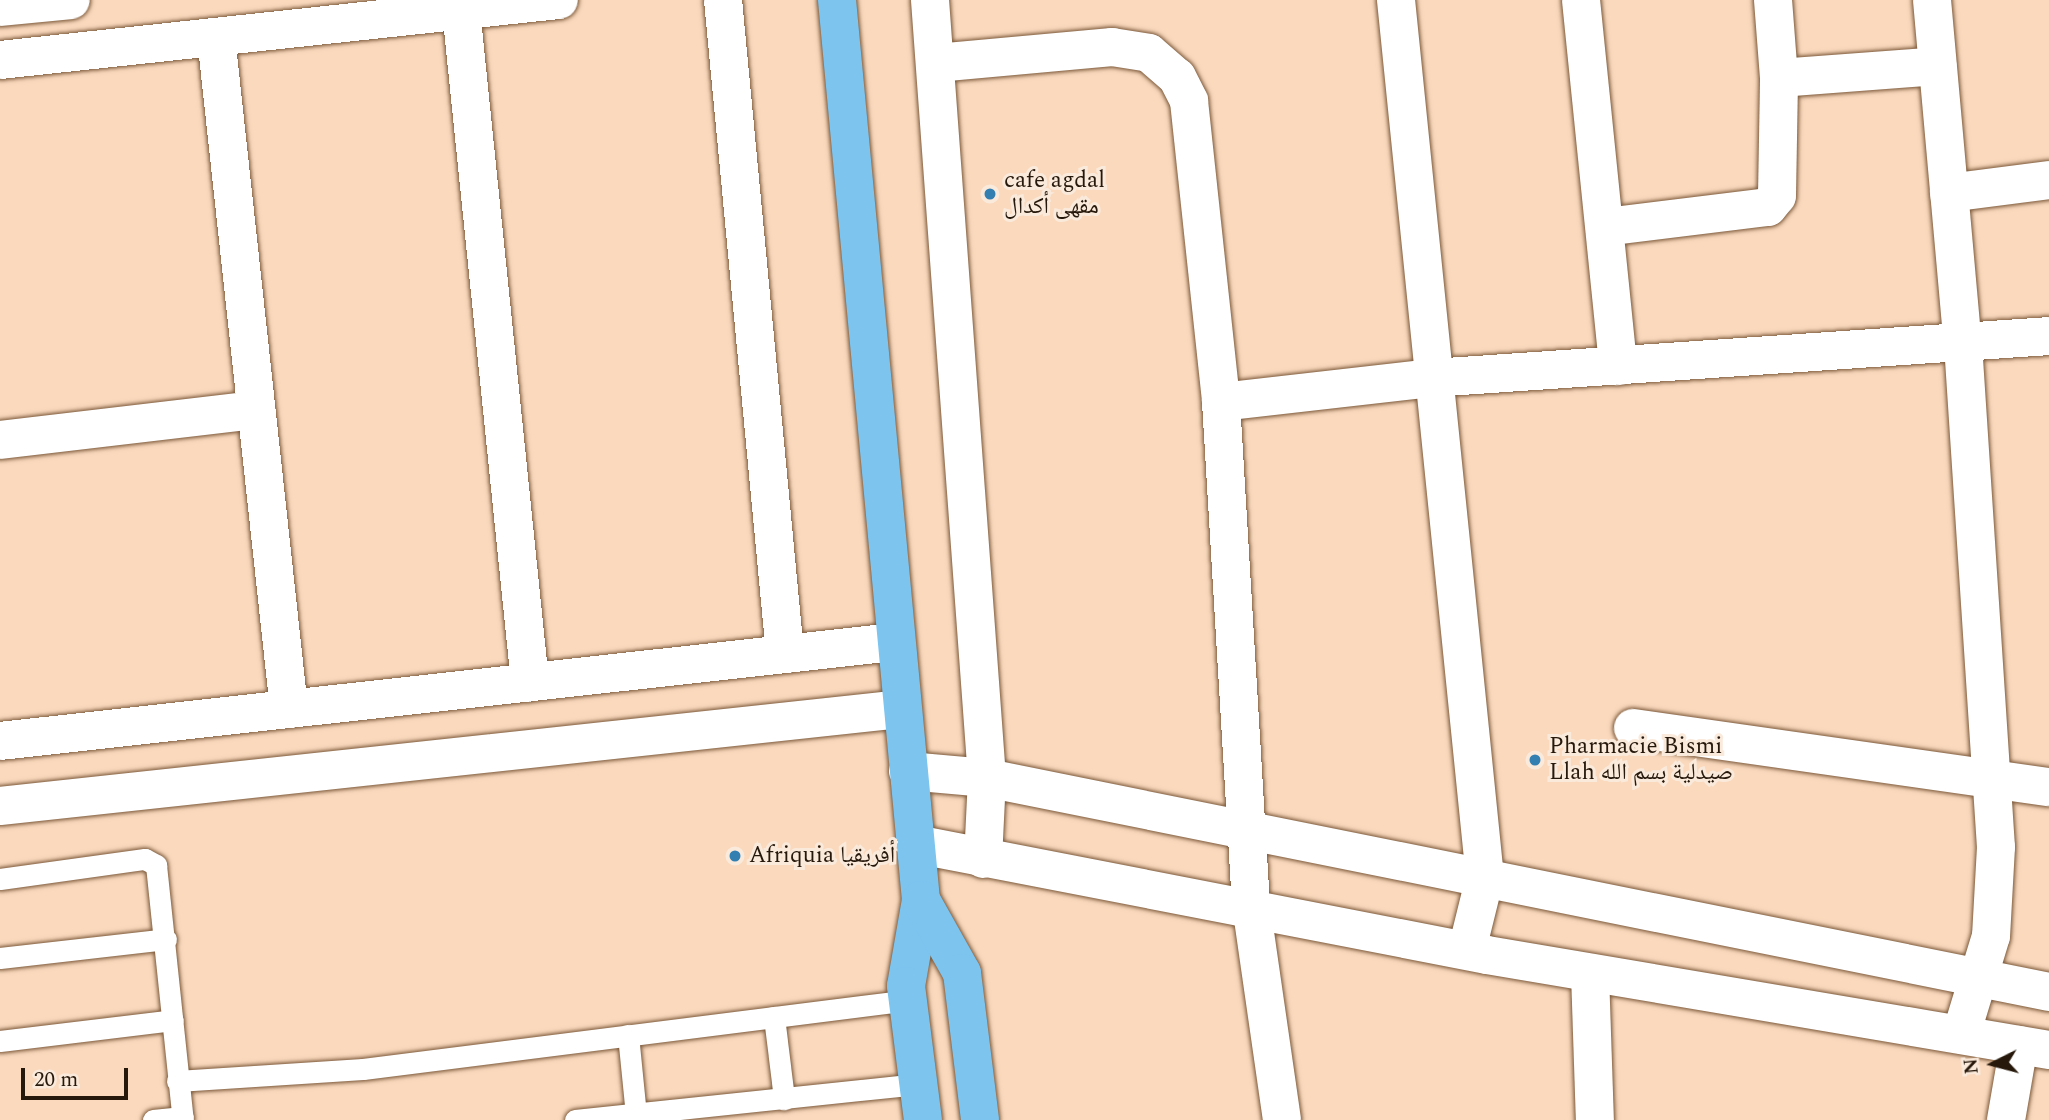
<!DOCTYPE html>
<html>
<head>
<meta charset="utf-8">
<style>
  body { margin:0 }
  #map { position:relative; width:2049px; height:1120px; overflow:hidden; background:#fad9bd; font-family:Spectral,"Noto Naskh Arabic",serif }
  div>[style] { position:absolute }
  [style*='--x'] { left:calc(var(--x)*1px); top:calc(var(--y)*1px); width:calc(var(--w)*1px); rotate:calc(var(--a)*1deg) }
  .roads { filter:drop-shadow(0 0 2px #7b5839) drop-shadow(0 0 2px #7b5839) }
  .service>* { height:21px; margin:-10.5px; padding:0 10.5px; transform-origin:10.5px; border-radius:10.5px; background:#fff }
  .minor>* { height:38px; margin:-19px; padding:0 19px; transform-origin:19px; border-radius:19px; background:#fff }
  .primary>* { height:38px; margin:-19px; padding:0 19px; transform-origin:19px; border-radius:19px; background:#7dc4ef }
  .dots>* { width:19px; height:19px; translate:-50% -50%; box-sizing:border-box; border:4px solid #faeadc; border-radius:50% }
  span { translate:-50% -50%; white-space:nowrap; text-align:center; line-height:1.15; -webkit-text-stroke:6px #faeadc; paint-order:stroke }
  .poi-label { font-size:23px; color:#26180b }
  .left { translate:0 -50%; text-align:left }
  .north { position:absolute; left:1958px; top:1029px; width:70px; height:70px; -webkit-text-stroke:5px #faeadc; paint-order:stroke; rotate:264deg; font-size:19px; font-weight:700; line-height:28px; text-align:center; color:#26180b }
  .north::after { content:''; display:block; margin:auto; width:24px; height:32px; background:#26180b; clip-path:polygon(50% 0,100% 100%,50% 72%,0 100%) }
  .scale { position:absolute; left:21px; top:1068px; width:107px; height:32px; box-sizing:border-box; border:4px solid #26180b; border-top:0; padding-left:9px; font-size:21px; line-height:24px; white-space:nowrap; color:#26180b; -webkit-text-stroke:5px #faeadc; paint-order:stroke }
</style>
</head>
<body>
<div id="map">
  <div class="roads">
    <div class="service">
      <div style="--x:0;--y:879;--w:146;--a:-7.9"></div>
      <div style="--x:145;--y:859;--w:13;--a:29"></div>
      <div style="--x:156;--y:865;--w:256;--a:84"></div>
      <div style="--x:0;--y:958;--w:167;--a:-6.5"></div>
      <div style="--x:774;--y:1017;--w:83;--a:83"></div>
      <div style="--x:628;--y:1035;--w:80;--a:84.3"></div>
      <div style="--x:0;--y:1041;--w:174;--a:-6.9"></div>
      <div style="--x:177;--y:1081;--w:186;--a:-3.7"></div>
      <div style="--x:363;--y:1069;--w:550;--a:-7.2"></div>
      <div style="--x:153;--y:1120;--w:30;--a:-6"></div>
      <div style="--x:575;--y:1120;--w:345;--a:-6"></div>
    </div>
    <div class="minor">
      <div style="--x:723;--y:0;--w:657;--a:84.58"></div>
      <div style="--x:930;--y:0;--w:780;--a:85.81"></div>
      <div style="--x:987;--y:778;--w:81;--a:92.8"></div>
      <div style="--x:1396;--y:0;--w:882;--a:84.21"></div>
      <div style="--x:1485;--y:877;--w:75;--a:103.9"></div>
      <div style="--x:1581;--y:0;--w:368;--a:84.2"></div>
      <div style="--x:1773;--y:0;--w:78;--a:85.6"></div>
      <div style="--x:1779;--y:78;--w:159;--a:-4.3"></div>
      <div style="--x:1932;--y:0;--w:345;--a:84.9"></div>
      <div style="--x:1963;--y:344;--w:504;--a:86.25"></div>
      <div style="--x:1996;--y:847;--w:89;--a:93.2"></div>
      <div style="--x:1991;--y:936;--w:103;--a:106.9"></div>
      <div style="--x:0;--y:7;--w:71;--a:-5.6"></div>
      <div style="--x:461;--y:10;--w:676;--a:84.14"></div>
      <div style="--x:216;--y:37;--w:676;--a:83.8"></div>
      <div style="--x:0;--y:60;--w:562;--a:-6.13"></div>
      <div style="--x:936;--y:63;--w:177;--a:-5.2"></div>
      <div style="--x:1112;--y:47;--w:37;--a:9"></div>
      <div style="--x:1149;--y:53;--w:37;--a:41"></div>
      <div style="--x:1177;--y:77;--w:27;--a:63"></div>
      <div style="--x:1189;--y:101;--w:303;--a:83.9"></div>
      <div style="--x:1949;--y:193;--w:101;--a:-7.4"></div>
      <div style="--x:1605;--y:227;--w:164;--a:-7"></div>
      <div style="--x:1768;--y:207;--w:14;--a:-51"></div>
      <div style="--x:1777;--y:196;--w:118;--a:-89"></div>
      <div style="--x:0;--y:440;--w:258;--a:-6.7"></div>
      <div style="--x:1633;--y:728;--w:420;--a:8.1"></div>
      <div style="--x:0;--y:741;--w:899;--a:-6.32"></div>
      <div style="--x:908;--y:771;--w:79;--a:5.1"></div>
      <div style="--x:987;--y:778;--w:1083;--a:11.39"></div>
      <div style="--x:0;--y:806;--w:905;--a:-6.15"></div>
      <div style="--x:915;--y:844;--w:583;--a:10.98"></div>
      <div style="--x:1487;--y:955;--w:570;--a:9.59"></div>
      <div style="--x:1590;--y:973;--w:147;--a:88.1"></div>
      <div style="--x:1282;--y:1120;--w:217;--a:-98.2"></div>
      <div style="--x:1251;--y:905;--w:504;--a:-93.41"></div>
      <div style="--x:1221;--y:402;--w:212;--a:-6.5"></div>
      <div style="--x:1432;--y:378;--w:618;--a:-3.89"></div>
      <div style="--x:2006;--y:1120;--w:76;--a:-80.2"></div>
    </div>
    <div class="primary">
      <div style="--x:837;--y:0;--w:904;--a:84.67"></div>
      <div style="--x:921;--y:900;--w:87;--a:99.9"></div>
      <div style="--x:906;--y:986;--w:135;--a:82.8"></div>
      <div style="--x:921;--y:900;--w:84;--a:60.7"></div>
      <div style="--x:962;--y:973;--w:148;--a:83"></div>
    </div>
  </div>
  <div class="dots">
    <div style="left:990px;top:194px;background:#347fb2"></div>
    <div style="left:1535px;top:760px;background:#347fb2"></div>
    <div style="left:735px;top:856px;background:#347fb2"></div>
  </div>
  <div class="poi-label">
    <span class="left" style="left:1004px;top:194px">cafe agdal<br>مقهى أكدال</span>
    <span class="left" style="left:1549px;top:760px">Pharmacie Bismi<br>Llah صيدلية بسم الله</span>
    <span class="left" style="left:749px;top:856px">Afriquia أفريقيا</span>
  </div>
  <div class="north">N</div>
  <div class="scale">20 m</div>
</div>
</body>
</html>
